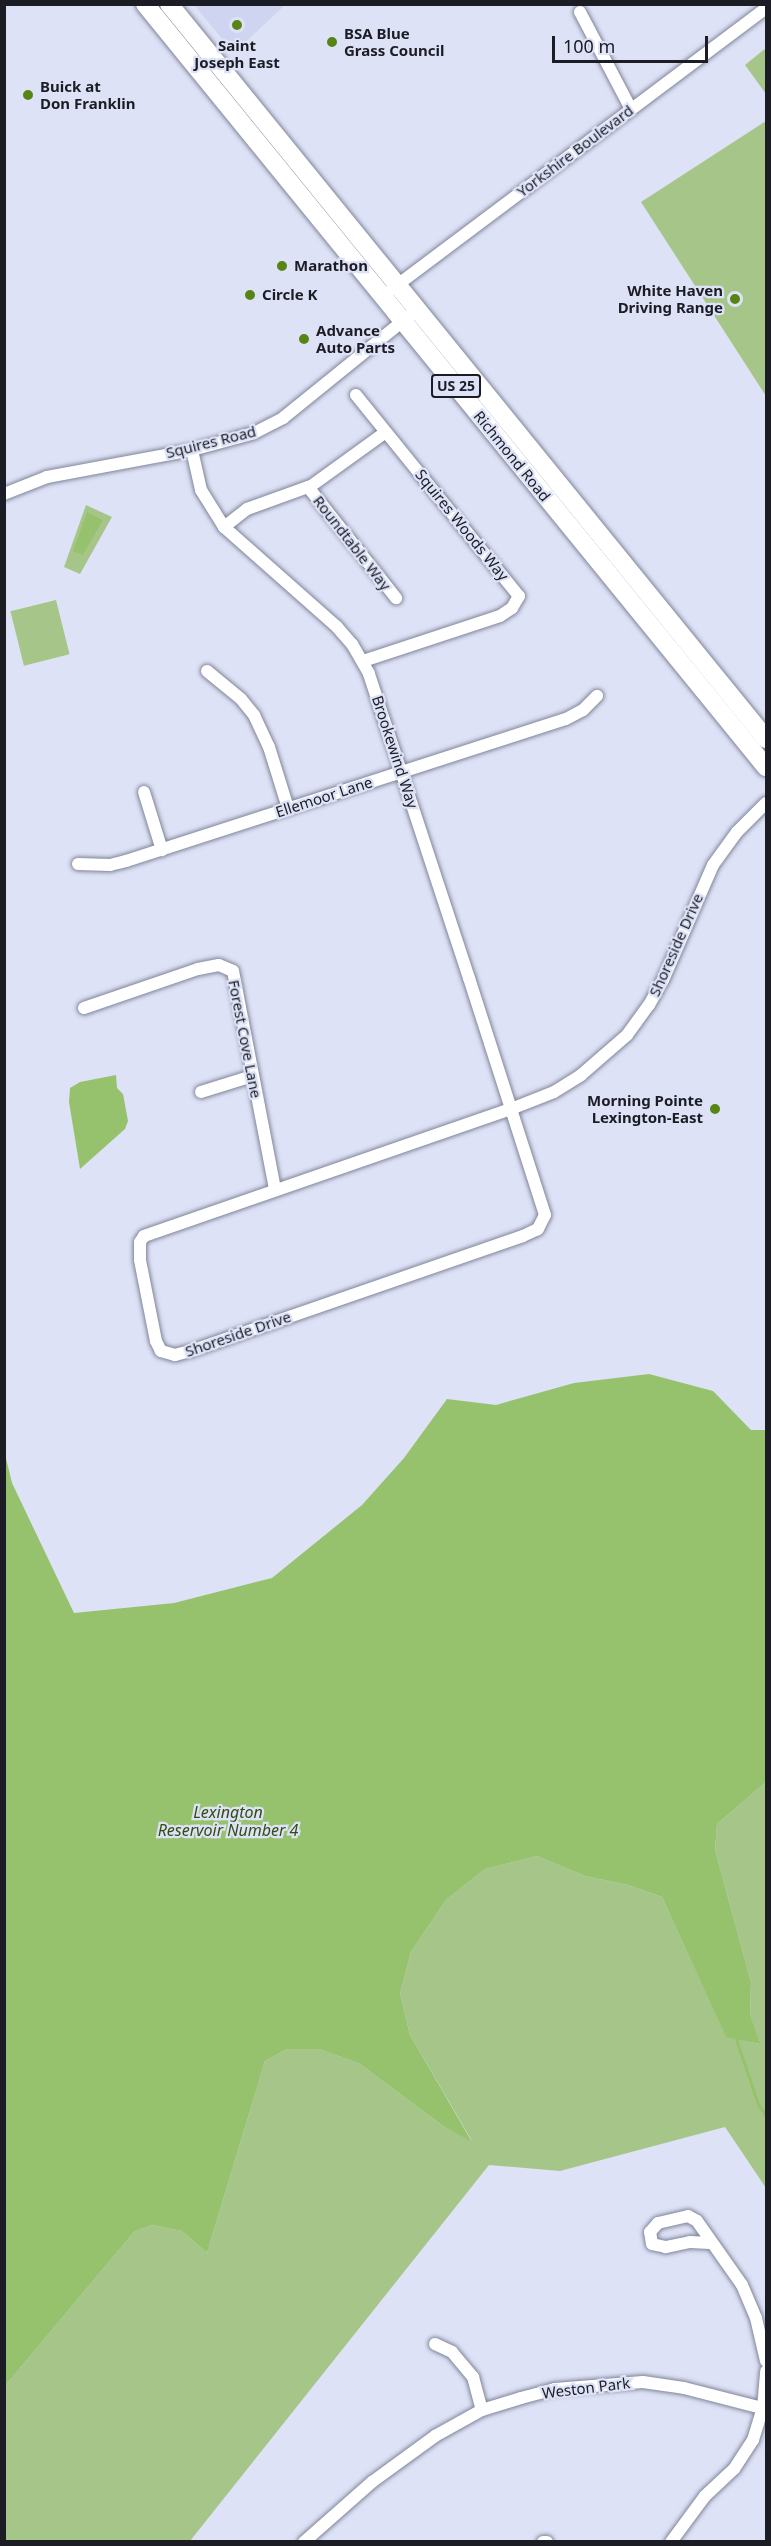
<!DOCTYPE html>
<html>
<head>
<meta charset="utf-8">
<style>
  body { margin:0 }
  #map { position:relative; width:771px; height:2546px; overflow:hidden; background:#dde2f7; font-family:"Noto Sans",sans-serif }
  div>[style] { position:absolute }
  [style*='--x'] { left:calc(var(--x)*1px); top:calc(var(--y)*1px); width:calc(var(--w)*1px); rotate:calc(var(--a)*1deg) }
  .built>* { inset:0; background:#cfd5f0 }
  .green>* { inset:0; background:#a6c689; transform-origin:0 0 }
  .water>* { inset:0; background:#97c26d }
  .stream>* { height:3px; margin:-1.5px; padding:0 1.5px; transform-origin:1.5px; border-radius:1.5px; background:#97c26d }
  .roads { filter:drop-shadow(0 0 2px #818598) drop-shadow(0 0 2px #818598) }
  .minor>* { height:12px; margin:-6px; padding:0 6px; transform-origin:6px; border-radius:6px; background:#fff }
  .highway>* { height:18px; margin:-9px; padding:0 9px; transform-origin:9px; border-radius:9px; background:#fff }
  .dots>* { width:16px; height:16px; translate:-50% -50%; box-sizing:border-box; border:3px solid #dde2f7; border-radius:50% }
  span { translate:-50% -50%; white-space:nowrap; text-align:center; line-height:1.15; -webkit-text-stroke:4.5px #dde2f7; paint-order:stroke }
  .shield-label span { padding:2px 4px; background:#dde2f7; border:2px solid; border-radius:4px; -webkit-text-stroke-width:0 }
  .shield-label { font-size:14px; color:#1b1c24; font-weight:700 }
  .poi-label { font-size:15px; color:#1b1c24; font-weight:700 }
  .left { translate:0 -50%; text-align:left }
  .right { translate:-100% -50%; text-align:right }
  .street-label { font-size:15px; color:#1b1c24 }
  .water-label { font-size:16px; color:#324c10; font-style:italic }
  .frame { position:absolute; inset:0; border:6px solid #1b1c24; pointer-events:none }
  .scale { position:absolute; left:552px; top:36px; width:156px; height:27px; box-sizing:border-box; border:3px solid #1b1c24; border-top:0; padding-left:8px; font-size:18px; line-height:21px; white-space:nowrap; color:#1b1c24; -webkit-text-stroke:4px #dde2f7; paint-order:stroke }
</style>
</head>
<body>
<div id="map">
  <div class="built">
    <div style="clip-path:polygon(194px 5px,285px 5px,240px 47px,228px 46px)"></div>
  </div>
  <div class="green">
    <div style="clip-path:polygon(766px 48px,766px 94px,745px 65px)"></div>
    <div style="clip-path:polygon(766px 121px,766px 396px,641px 202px)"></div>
    <div style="clip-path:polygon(86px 505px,112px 517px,80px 574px,64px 567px)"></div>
    <div style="left:56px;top:600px;width:56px;height:47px;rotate:76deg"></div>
    <div style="clip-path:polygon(766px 1782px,766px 2188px,725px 2127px,560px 2171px,489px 2165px,190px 2541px,5px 2542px,5px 2386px,134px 2232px,152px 2225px,182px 2231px,207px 2253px,265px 2061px,287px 2049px,319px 2049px,360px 2064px,443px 2126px,472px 2141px,410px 2035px,400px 1994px,411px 1952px,446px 1900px,485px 1869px,537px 1856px,585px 1876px,628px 1885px,662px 1897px,726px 2036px,759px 2044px,750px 2014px,751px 1982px,715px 1850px,717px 1824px)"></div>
  </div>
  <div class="water">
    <div style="clip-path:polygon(87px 512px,103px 520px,83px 555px,73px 551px)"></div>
    <div style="clip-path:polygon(116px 1075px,117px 1088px,123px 1094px,126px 1110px,128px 1121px,125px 1129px,80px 1169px,69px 1102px,70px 1088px,80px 1082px)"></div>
    <div style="clip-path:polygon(649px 1374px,713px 1391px,751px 1430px,766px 1430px,766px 1782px,717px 1824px,715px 1850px,751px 1982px,750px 2014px,760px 2044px,726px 2037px,662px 1897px,628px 1885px,585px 1876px,537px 1856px,485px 1869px,446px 1900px,411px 1952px,400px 1994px,410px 2035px,472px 2142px,443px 2126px,360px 2064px,319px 2049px,287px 2049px,265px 2061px,207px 2253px,182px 2231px,152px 2225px,134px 2232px,5px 2386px,5px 1454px,12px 1483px,74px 1613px,174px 1603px,272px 1578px,362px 1505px,404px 1458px,447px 1399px,496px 1405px,574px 1383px)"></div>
  </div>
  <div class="stream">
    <div style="--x:736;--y:2039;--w:69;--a:71.3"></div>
    <div style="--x:758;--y:2104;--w:14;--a:56"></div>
  </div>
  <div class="roads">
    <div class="minor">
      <div style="--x:580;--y:12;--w:110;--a:62.3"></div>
      <div style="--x:392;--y:289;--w:468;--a:-36.9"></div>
      <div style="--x:356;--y:395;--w:259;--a:51"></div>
      <div style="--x:519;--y:596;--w:14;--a:120"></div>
      <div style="--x:512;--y:608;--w:14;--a:146"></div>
      <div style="--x:500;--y:616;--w:144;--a:161.8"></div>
      <div style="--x:192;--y:450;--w:41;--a:77.3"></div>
      <div style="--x:201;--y:490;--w:44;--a:58.1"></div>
      <div style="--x:224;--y:527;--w:151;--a:41.5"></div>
      <div style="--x:337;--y:627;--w:23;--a:49"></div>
      <div style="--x:352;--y:644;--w:34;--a:60"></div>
      <div style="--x:369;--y:674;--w:320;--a:71.8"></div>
      <div style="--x:469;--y:978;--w:138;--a:72.2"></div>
      <div style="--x:511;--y:1109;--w:111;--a:72.2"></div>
      <div style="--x:545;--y:1215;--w:16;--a:117"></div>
      <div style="--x:538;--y:1229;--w:17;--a:155"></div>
      <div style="--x:523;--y:1236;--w:352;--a:160.9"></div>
      <div style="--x:190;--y:1351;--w:16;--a:165"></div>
      <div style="--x:175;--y:1355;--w:15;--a:-164"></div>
      <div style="--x:161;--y:1351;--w:11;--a:-117"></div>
      <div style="--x:156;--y:1341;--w:83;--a:-101.2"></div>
      <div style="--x:140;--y:1260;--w:18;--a:-90"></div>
      <div style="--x:140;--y:1242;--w:7;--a:-56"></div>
      <div style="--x:144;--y:1236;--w:388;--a:-19.1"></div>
      <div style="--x:511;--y:1109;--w:46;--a:-21.6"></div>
      <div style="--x:554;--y:1092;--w:32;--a:-32"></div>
      <div style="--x:581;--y:1075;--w:61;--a:-41"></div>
      <div style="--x:627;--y:1035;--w:37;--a:-54"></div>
      <div style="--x:649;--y:1005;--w:29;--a:-61"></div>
      <div style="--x:663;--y:980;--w:125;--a:-66.5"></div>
      <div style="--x:713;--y:865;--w:41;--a:-54"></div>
      <div style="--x:737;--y:832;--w:41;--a:-45"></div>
      <div style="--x:308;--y:487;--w:142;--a:51.6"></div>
      <div style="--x:4;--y:494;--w:46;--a:-21.6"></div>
      <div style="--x:47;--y:477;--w:147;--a:-10.5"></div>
      <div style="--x:192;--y:450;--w:64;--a:-15.3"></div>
      <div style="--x:254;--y:433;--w:33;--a:-27"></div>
      <div style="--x:283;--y:418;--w:162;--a:-39"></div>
      <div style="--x:224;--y:527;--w:29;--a:-38"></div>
      <div style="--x:247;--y:509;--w:68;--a:-19.8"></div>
      <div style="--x:311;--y:486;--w:92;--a:-35.8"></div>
      <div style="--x:207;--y:671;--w:44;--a:39.5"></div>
      <div style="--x:241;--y:699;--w:21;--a:51"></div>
      <div style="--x:254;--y:715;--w:35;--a:65"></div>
      <div style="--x:269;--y:747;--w:64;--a:72.7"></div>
      <div style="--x:144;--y:792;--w:61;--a:72.8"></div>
      <div style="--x:78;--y:864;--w:32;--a:2"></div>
      <div style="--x:110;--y:865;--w:16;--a:-14"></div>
      <div style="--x:126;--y:861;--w:462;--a:-17.9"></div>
      <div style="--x:566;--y:719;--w:19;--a:-28"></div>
      <div style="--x:583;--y:710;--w:20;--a:-45"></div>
      <div style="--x:84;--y:1008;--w:120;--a:-18.9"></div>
      <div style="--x:198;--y:969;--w:21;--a:-11"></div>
      <div style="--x:219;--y:965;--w:15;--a:23"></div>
      <div style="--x:233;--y:971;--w:223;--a:79.1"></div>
      <div style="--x:201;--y:1092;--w:53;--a:-17.4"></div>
      <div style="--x:710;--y:2243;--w:20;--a:-177"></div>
      <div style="--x:690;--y:2242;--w:25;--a:168"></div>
      <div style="--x:666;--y:2247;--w:14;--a:-168"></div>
      <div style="--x:652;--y:2244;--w:12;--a:-99"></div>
      <div style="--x:650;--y:2232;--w:12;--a:-48"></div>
      <div style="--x:658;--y:2223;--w:31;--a:-13"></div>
      <div style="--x:688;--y:2216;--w:10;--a:29"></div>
      <div style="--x:697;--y:2221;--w:78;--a:54.9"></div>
      <div style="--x:742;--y:2285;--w:36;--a:67"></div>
      <div style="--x:756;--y:2318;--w:44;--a:76.9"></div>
      <div style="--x:435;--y:2344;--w:19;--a:25"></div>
      <div style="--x:452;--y:2352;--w:33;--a:50"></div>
      <div style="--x:473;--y:2377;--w:34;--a:75"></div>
      <div style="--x:304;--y:2542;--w:91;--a:-41.4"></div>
      <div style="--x:372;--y:2482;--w:78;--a:-36.1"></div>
      <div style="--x:435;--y:2436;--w:54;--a:-29"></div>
      <div style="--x:482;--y:2410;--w:41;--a:-17.1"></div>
      <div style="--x:521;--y:2398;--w:35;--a:-15"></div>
      <div style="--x:555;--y:2389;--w:88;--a:-4.5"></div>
      <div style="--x:643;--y:2382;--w:41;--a:8.3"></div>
      <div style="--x:684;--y:2388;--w:85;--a:14.4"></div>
      <div style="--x:543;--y:2542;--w:4;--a:0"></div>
      <div style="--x:671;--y:2542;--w:57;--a:-53.5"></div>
      <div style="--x:705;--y:2496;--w:40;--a:-43"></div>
      <div style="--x:734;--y:2469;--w:35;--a:-57"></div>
      <div style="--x:753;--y:2440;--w:34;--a:-73"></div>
      <div style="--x:763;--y:2408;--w:37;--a:-85"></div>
    </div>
    <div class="highway">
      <div style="--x:145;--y:4;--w:984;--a:50.86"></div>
      <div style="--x:169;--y:4;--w:947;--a:50.91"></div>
    </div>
  </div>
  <div class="dots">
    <div style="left:237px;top:25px;background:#568515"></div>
    <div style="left:332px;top:42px;background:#568515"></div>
    <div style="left:28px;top:95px;background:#568515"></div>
    <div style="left:282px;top:266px;background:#568515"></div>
    <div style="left:250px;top:295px;background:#568515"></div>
    <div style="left:735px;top:299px;background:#568515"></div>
    <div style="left:304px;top:339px;background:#568515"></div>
    <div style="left:715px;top:1109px;background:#568515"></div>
  </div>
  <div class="shield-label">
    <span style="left:456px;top:386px">US 25</span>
  </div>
  <div class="poi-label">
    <span class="left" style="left:344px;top:42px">BSA Blue<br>Grass Council</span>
    <span style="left:237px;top:54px">Saint<br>Joseph East</span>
    <span class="left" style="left:40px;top:95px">Buick at<br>Don Franklin</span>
    <span class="left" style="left:294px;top:266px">Marathon</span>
    <span class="right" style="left:723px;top:299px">White Haven<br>Driving Range</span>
    <span class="left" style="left:262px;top:295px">Circle K</span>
    <span class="left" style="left:316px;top:339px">Advance<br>Auto Parts</span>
    <span class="right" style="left:703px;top:1109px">Morning Pointe<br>Lexington-East</span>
  </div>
  <div class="street-label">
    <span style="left:575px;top:151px;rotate:-37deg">Yorkshire Boulevard</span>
    <span style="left:211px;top:442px;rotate:-14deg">Squires Road</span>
    <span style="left:512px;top:456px;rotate:51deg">Richmond Road</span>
    <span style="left:462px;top:525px;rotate:51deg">Squires Woods Way</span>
    <span style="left:352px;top:543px;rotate:52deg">Roundtable Way</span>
    <span style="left:395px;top:752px;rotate:72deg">Brookewind Way</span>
    <span style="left:324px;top:797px;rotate:-18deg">Ellemoor Lane</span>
    <span style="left:676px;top:945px;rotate:-66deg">Shoreside Drive</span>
    <span style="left:245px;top:1039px;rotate:79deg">Forest Cove Lane</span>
    <span style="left:238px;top:1334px;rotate:-19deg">Shoreside Drive</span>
    <span style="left:586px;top:2388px;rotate:-7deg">Weston Park</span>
  </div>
  <div class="water-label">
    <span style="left:228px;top:1821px">Lexington<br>Reservoir Number 4</span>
  </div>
  <div class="frame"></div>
  <div class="scale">100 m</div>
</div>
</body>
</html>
